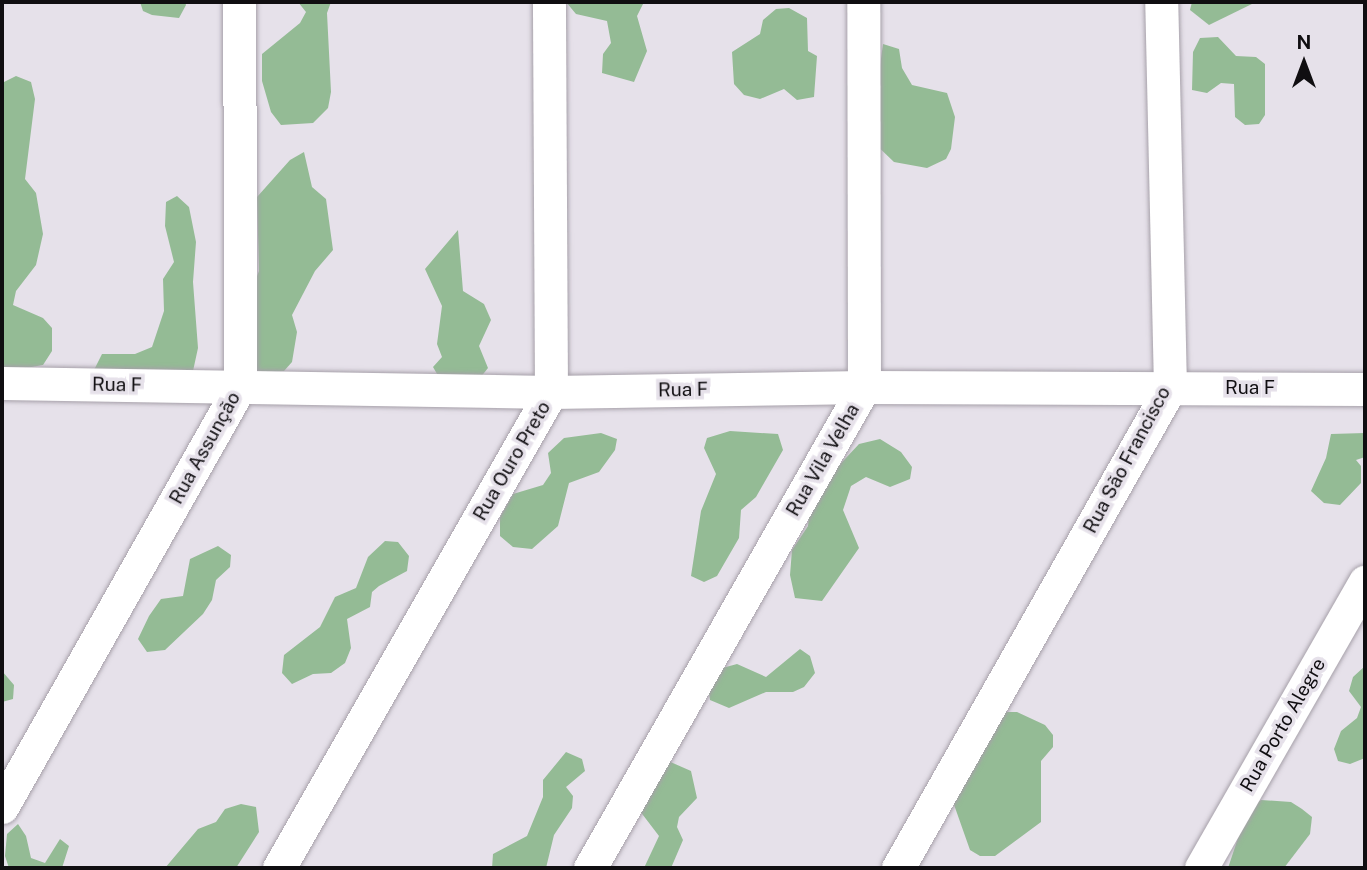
<!DOCTYPE html>
<html>
<head>
<meta charset="utf-8">
<style>
  body { margin:0 }
  #map { position:relative; width:1367px; height:870px; overflow:hidden; background:#e6e1ea; font-family:"Public Sans",sans-serif }
  div>[style] { position:absolute }
  [style*='--x'] { left:calc(var(--x)*1px); top:calc(var(--y)*1px); width:calc(var(--w)*1px); rotate:calc(var(--a)*1deg) }
  .forest>* { inset:0; background:#94bb95 }
  .roads { filter:drop-shadow(0 0 2px #a6a0a9) drop-shadow(0 0 2px #a6a0a9) }
  .street>* { height:33px; margin:-16.5px; padding:0 16.5px; transform-origin:16.5px; border-radius:16.5px; background:#fff }
  span { translate:-50% -50%; white-space:nowrap; text-align:center; line-height:1.15; -webkit-text-stroke:7px #e6e1ea; paint-order:stroke }
  .street-label { font-size:19px; color:#100e11 }
  .frame { position:absolute; inset:0; border:4px solid #100e11; pointer-events:none }
  .north { position:absolute; left:1269px; top:28px; width:70px; height:70px; -webkit-text-stroke:5px #e6e1ea; paint-order:stroke; rotate:0deg; font-size:19px; font-weight:700; line-height:28px; text-align:center; color:#100e11 }
  .north::after { content:''; display:block; margin:auto; width:24px; height:32px; background:#100e11; clip-path:polygon(50% 0,100% 100%,50% 72%,0 100%) }
</style>
</head>
<body>
<div id="map">
  <div class="forest">
    <div style="clip-path:polygon(140px 2px,185px 2px,186px 5px,179px 18px,152px 15px,143px 11px)"></div>
    <div style="clip-path:polygon(298px 2px,331px 2px,327px 13px,331px 92px,328px 108px,313px 123px,281px 125px,271px 112px,262px 81px,262px 54px,300px 23px,306px 12px)"></div>
    <div style="clip-path:polygon(566px 2px,644px 2px,637px 16px,647px 51px,634px 82px,602px 73px,603px 54px,611px 43px,607px 21px,576px 14px)"></div>
    <div style="clip-path:polygon(1192px 2px,1256px 2px,1209px 25px,1190px 10px)"></div>
    <div style="clip-path:polygon(789px 8px,807px 18px,808px 51px,817px 56px,814px 97px,797px 100px,784px 89px,760px 99px,744px 95px,734px 84px,732px 52px,760px 34px,763px 20px,776px 9px)"></div>
    <div style="clip-path:polygon(1218px 37px,1236px 56px,1256px 57px,1265px 64px,1265px 115px,1259px 124px,1245px 125px,1235px 117px,1234px 84px,1221px 83px,1207px 93px,1192px 90px,1193px 52px,1200px 38px)"></div>
    <div style="clip-path:polygon(883px 44px,899px 49px,902px 68px,912px 85px,947px 93px,955px 117px,951px 149px,946px 159px,927px 168px,894px 162px,870px 139px)"></div>
    <div style="clip-path:polygon(16px 76px,31px 82px,35px 99px,25px 179px,36px 193px,43px 234px,36px 265px,16px 291px,13px 305px,43px 318px,52px 328px,52px 351px,43px 365px,20px 369px,2px 367px,2px 83px)"></div>
    <div style="clip-path:polygon(304px 152px,312px 187px,326px 199px,333px 250px,315px 271px,292px 315px,297px 332px,292px 362px,284px 371px,257px 375px,247px 302px,259px 271px,257px 197px,290px 160px)"></div>
    <div style="clip-path:polygon(177px 196px,189px 207px,196px 242px,193px 282px,198px 348px,193px 371px,92px 374px,102px 354px,135px 354px,152px 347px,164px 311px,163px 279px,174px 262px,165px 226px,166px 202px)"></div>
    <div style="clip-path:polygon(458px 230px,463px 291px,484px 304px,491px 320px,479px 346px,488px 368px,480px 378px,440px 379px,433px 367px,442px 357px,437px 344px,442px 306px,425px 269px)"></div>
    <div style="clip-path:polygon(730px 431px,778px 434px,783px 450px,756px 497px,741px 510px,739px 538px,717px 576px,704px 582px,691px 576px,701px 511px,716px 474px,704px 448px,707px 438px)"></div>
    <div style="clip-path:polygon(601px 433px,617px 439px,615px 450px,599px 472px,569px 483px,558px 526px,532px 549px,513px 547px,500px 536px,500px 517px,513px 494px,543px 485px,551px 473px,548px 453px,564px 438px)"></div>
    <div style="clip-path:polygon(1365px 433px,1365px 457px,1356px 460px,1361px 466px,1361px 483px,1340px 505px,1324px 503px,1311px 491px,1326px 458px,1331px 434px)"></div>
    <div style="clip-path:polygon(880px 439px,901px 452px,912px 467px,910px 479px,890px 487px,866px 477px,851px 486px,843px 510px,859px 548px,822px 601px,795px 598px,790px 575px,792px 550px,808px 526px,812px 485px,830px 475px,859px 444px)"></div>
    <div style="clip-path:polygon(385px 541px,398px 542px,409px 556px,407px 571px,379px 586px,372px 592px,370px 607px,347px 619px,351px 648px,345px 663px,331px 673px,313px 674px,292px 684px,282px 673px,284px 655px,320px 627px,335px 597px,356px 588px,368px 557px)"></div>
    <div style="clip-path:polygon(218px 546px,231px 555px,230px 567px,216px 580px,212px 600px,203px 614px,165px 650px,147px 652px,138px 639px,149px 616px,161px 599px,183px 596px,190px 559px)"></div>
    <div style="clip-path:polygon(800px 649px,810px 656px,815px 673px,804px 687px,793px 692px,766px 692px,729px 708px,710px 700px,708px 686px,715px 670px,737px 664px,766px 677px)"></div>
    <div style="clip-path:polygon(1365px 666px,1365px 758px,1350px 764px,1338px 761px,1334px 749px,1341px 731px,1357px 718px,1361px 707px,1349px 691px,1353px 677px)"></div>
    <div style="clip-path:polygon(2px 671px,14px 685px,13px 699px,2px 702px)"></div>
    <div style="clip-path:polygon(1003px 712px,1017px 712px,1045px 725px,1053px 735px,1053px 747px,1041px 761px,1041px 822px,995px 856px,980px 856px,970px 850px,952px 799px)"></div>
    <div style="clip-path:polygon(566px 752px,582px 759px,585px 771px,566px 787px,573px 796px,572px 808px,554px 835px,546px 868px,492px 868px,493px 854px,527px 836px,543px 797px,543px 780px)"></div>
    <div style="clip-path:polygon(666px 760px,691px 771px,697px 798px,679px 817px,677px 827px,683px 840px,671px 868px,644px 868px,659px 836px,633px 802px)"></div>
    <div style="clip-path:polygon(1261px 800px,1291px 802px,1302px 809px,1312px 817px,1310px 834px,1284px 868px,1228px 868px,1248px 808px)"></div>
    <div style="clip-path:polygon(241px 804px,256px 807px,259px 832px,236px 868px,165px 868px,198px 829px,216px 822px,225px 809px)"></div>
    <div style="clip-path:polygon(18px 824px,26px 836px,31px 858px,45px 863px,60px 839px,69px 846px,62px 868px,9px 868px,5px 856px,7px 834px)"></div>
  </div>
  <div class="roads">
    <div class="street">
      <div style="--x:2;--y:383;--w:549;--a:0.94"></div>
      <div style="--x:551;--y:392;--w:313;--a:-0.9"></div>
      <div style="--x:864;--y:387;--w:501;--a:0.23"></div>
      <div style="--x:2;--y:807;--w:483;--a:-60.5"></div>
      <div style="--x:240;--y:387;--w:385;--a:-90.1"></div>
      <div style="--x:279;--y:868;--w:548;--a:-60.26"></div>
      <div style="--x:551;--y:392;--w:390;--a:-90.3"></div>
      <div style="--x:590;--y:868;--w:554;--a:-60.33"></div>
      <div style="--x:864;--y:387;--w:385;--a:-90.1"></div>
      <div style="--x:898;--y:868;--w:552;--a:-60.46"></div>
      <div style="--x:1170;--y:388;--w:386;--a:-91.3"></div>
      <div style="--x:1201;--y:868;--w:330;--a:-60.2"></div>
    </div>
  </div>
  <div class="street-label">
    <span style="left:117px;top:385px;rotate:1deg">Rua F</span>
    <span style="left:1250px;top:388px">Rua F</span>
    <span style="left:683px;top:390px;rotate:-1deg">Rua F</span>
    <span style="left:205px;top:448px;rotate:-61deg">Rua Assunção</span>
    <span style="left:823px;top:460px;rotate:-60deg">Rua Vila Velha</span>
    <span style="left:1127px;top:460px;rotate:-62deg">Rua São Francisco</span>
    <span style="left:512px;top:461px;rotate:-60deg">Rua Ouro Preto</span>
    <span style="left:1283px;top:725px;rotate:-60deg">Rua Porto Alegre</span>
  </div>
  <div class="frame"></div>
  <div class="north">N</div>
</div>
</body>
</html>
